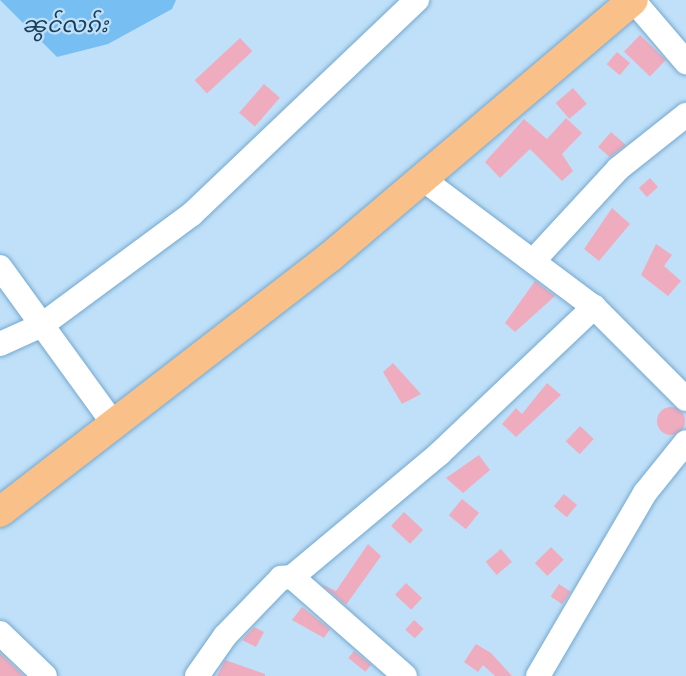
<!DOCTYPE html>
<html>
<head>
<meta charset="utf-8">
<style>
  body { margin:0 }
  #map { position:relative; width:686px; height:676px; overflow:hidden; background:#c0e0f9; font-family:Overpass,"Noto Sans Myanmar",sans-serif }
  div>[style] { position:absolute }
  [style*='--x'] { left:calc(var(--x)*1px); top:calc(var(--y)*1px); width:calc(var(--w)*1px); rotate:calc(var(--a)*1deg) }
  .water>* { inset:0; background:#77bef2 }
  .building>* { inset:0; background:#efacbe; transform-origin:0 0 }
  .round { border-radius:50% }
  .roads { filter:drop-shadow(0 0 2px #73a8cf) drop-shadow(0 0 2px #73a8cf) }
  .minor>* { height:24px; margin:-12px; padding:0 12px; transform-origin:12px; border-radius:12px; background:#fff }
  .major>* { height:30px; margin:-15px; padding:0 15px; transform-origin:15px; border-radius:15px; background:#f9c189 }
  span { translate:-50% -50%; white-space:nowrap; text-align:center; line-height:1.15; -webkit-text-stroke:4.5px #c0e0f9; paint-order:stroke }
  .water-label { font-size:22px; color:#163e58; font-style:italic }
</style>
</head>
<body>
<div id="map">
  <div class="water">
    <div style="clip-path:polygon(0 0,176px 0,172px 9px,108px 44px,57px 57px)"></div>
  </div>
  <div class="building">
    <div style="left:640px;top:35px;width:36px;height:23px;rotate:44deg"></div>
    <div style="left:240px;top:38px;width:18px;height:62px;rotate:47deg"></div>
    <div style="left:617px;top:52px;width:17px;height:16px;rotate:40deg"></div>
    <div style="left:264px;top:84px;width:21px;height:38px;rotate:41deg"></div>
    <div style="left:573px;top:88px;width:21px;height:23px;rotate:49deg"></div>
    <div style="clip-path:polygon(566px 118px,582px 133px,562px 154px,573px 171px,562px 181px,530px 149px,500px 178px,485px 162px,524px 119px,547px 139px)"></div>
    <div style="clip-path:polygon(611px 132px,626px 145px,610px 157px,598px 147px)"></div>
    <div style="left:650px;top:178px;width:12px;height:15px;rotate:48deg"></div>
    <div style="clip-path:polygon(612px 208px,630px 224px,599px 261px,584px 249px)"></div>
    <div style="clip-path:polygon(656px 244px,672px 255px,664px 266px,681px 281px,668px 296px,641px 275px)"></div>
    <div style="clip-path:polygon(535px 281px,555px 296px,515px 332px,505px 323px)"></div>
    <div style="clip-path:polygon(393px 363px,421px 394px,402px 404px,383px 372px)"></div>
    <div style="clip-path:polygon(547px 383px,561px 395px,516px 437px,502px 424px,516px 408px,522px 414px)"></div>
    <div class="round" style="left:657px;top:407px;width:28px;height:28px"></div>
    <div style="left:580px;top:426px;width:19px;height:21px;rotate:43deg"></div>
    <div style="clip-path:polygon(479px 455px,490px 470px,463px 493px,446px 478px)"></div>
    <div style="left:564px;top:494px;width:17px;height:16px;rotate:40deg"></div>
    <div style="left:462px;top:499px;width:22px;height:21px;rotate:39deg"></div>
    <div style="left:404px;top:512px;width:26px;height:19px;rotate:43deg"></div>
    <div style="clip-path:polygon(368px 544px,381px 556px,346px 605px,321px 584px,336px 591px)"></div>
    <div style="left:551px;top:547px;width:18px;height:23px;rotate:45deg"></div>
    <div style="left:501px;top:549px;width:17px;height:20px;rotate:50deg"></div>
    <div style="left:406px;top:583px;width:22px;height:16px;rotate:43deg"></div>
    <div style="left:559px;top:584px;width:14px;height:15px;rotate:34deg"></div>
    <div style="clip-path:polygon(302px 607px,330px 629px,324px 638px,292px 620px)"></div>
    <div style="left:414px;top:620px;width:13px;height:13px;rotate:42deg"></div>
    <div style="clip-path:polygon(254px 627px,264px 632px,256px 647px,242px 640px)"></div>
    <div style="clip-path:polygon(476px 644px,491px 653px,512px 676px,495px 676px,483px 665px,478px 672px,464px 662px)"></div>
    <div style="left:354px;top:651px;width:22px;height:9px;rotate:39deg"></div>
    <div style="clip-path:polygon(0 653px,24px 676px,0 676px)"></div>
    <div style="clip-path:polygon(225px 660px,265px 674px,265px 676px,217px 676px)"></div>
  </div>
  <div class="roads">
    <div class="minor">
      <div style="--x:633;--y:0;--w:82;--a:49.5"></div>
      <div style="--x:424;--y:180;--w:212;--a:36.8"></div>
      <div style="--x:594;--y:307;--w:130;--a:45"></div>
      <div style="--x:535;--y:259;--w:122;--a:-47.3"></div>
      <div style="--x:618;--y:169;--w:87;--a:-38.5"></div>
      <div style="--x:0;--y:267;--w:193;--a:54.1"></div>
      <div style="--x:0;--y:344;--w:46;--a:-24.3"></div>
      <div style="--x:42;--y:325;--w:187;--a:-36.5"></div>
      <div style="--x:192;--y:214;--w:311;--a:-43.6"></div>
      <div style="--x:292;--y:577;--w:150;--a:41.2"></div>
      <div style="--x:0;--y:633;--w:62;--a:43.7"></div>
      <div style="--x:197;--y:676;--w:49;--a:-55"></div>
      <div style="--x:225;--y:636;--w:81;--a:-46"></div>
      <div style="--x:281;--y:578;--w:11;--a:-5"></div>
      <div style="--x:292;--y:577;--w:192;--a:-39.9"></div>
      <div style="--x:439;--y:454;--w:214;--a:-43.5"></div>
      <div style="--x:538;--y:676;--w:212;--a:-59.7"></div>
      <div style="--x:645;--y:493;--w:65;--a:-51.2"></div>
    </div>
    <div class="major">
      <div style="--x:0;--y:512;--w:417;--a:-37.7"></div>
      <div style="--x:330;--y:257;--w:397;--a:-40.3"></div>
    </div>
  </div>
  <div class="water-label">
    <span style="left:65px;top:27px">ၼွင်လၵ်း</span>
  </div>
</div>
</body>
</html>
